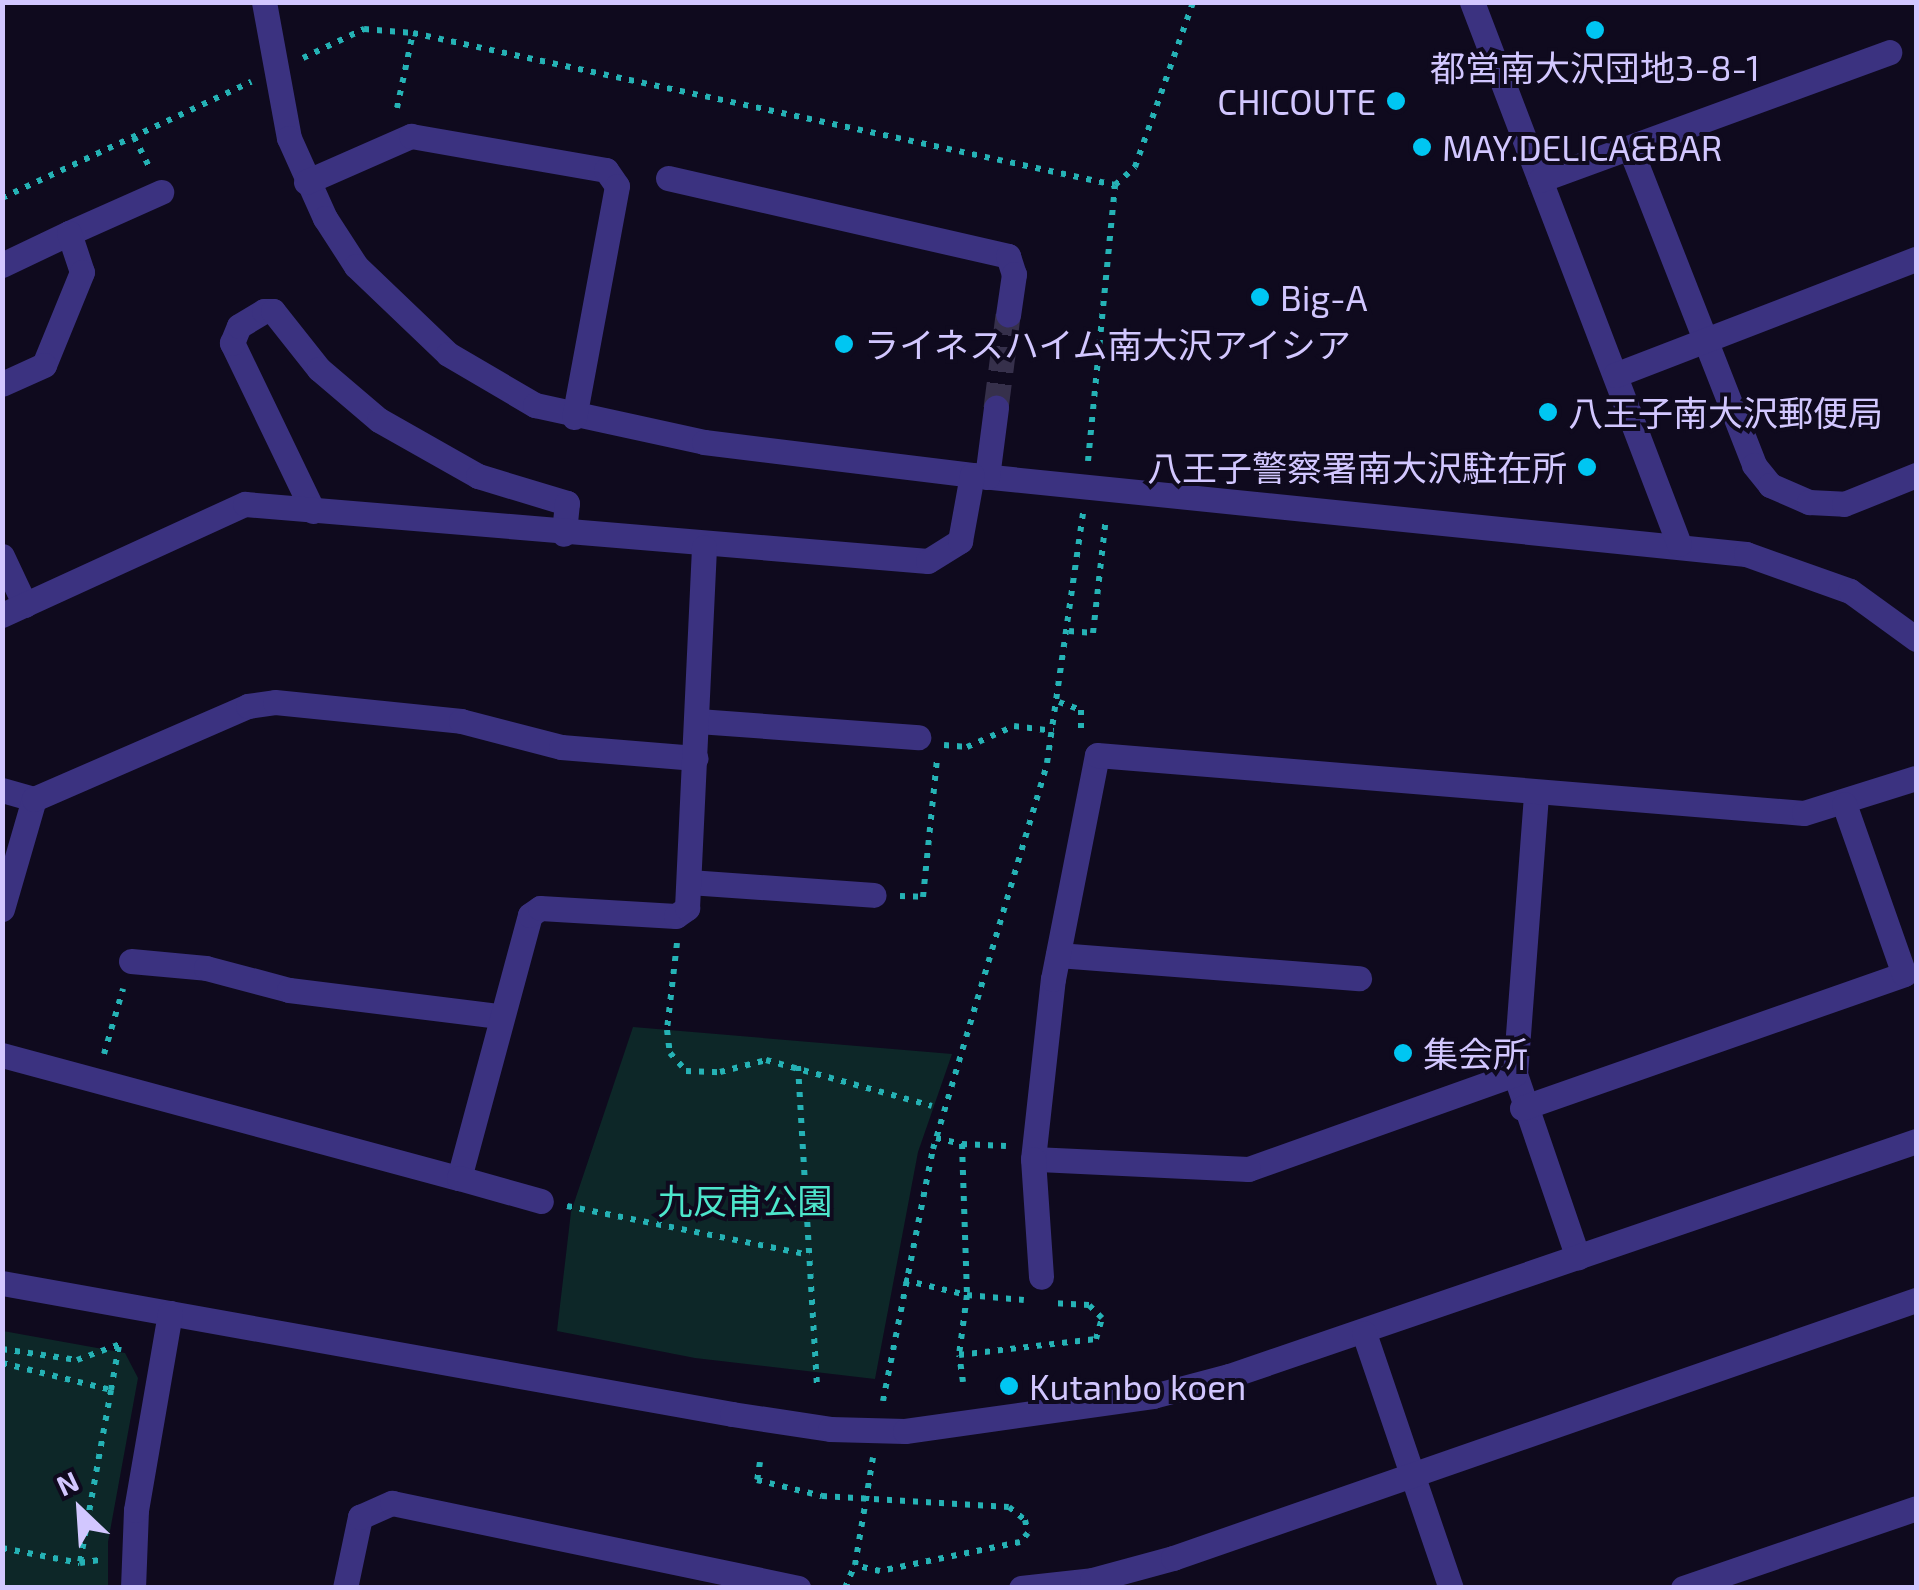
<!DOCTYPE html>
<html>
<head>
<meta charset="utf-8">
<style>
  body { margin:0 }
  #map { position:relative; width:1919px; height:1590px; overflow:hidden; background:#0f0a1e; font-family:"Exo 2","Noto Sans JP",sans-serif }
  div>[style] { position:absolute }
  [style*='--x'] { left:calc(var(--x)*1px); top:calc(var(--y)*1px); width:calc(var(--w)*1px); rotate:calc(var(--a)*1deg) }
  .green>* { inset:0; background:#0d2728 }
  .minor-tunnel>* { height:25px; margin-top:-12.5px; transform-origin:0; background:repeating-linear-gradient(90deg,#36304b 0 25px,transparent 0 37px) }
  .path>* { height:6px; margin-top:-3px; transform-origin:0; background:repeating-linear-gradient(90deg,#25b2b5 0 5px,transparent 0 13px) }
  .minor>* { height:25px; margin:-12.5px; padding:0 12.5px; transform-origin:12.5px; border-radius:12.5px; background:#3b3280 }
  .dots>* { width:28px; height:28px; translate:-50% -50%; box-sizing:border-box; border:5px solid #0f0a1e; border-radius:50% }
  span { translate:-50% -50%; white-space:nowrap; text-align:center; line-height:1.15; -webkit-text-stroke:8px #0f0a1e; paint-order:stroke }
  .poi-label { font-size:35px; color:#d2c7ff }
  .right { translate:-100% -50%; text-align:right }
  .left { translate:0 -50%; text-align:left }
  .park-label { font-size:35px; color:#4de5cb }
  .frame { position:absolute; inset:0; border:5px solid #d2c7ff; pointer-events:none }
  .north { position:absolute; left:30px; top:1460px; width:100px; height:100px; -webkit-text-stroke:8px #0f0a1e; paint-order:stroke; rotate:335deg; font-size:28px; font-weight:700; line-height:40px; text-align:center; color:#d2c7ff }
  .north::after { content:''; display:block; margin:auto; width:35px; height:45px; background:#d2c7ff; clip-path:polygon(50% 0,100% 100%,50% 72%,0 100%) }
</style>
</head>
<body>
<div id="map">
  <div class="green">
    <div style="clip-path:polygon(633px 1027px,952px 1054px,918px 1152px,875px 1379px,695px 1358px,557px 1331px,571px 1212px)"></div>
    <div style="clip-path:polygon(3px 1331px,125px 1353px,138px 1378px,108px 1542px,108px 1587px,3px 1587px)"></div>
  </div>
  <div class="minor-tunnel">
    <div style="--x:996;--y:408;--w:94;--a:-82.6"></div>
  </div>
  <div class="path">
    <div style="--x:303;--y:58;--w:68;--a:-25.4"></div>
    <div style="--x:364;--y:29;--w:49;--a:4.7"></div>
    <div style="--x:413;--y:33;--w:718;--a:12.22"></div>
    <div style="--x:397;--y:108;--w:77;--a:-78"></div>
    <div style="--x:134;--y:137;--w:34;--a:63"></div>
    <div style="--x:2;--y:198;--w:275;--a:-25"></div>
    <div style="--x:1088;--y:461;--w:277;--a:-84.4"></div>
    <div style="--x:1115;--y:185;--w:27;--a:-42"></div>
    <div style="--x:1135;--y:167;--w:175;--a:-70.6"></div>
    <div style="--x:1069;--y:631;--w:24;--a:5"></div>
    <div style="--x:1093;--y:633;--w:116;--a:-83.6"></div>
    <div style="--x:1059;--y:702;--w:23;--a:20"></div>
    <div style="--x:1081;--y:710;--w:21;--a:90"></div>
    <div style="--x:944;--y:745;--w:23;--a:5"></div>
    <div style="--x:967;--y:747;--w:51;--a:-24.1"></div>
    <div style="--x:1014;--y:726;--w:40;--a:7.1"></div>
    <div style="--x:900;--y:896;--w:23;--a:2"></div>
    <div style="--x:923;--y:897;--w:139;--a:-84.2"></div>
    <div style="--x:677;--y:943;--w:88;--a:96.6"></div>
    <div style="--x:667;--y:1030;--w:23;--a:83"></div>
    <div style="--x:670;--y:1053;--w:24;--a:48"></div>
    <div style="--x:686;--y:1071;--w:34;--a:2"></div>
    <div style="--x:720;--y:1072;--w:48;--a:-14.6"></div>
    <div style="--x:766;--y:1060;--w:172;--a:15.5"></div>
    <div style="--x:104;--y:1054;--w:68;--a:-73.7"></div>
    <div style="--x:798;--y:1066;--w:321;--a:86.6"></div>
    <div style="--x:936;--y:1138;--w:27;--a:13"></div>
    <div style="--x:962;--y:1144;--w:151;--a:88.1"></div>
    <div style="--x:967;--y:1295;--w:57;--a:5"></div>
    <div style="--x:962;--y:1144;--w:44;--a:2.6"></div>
    <div style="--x:567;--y:1206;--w:247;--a:11.4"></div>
    <div style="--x:904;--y:1280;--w:65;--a:13.4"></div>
    <div style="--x:967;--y:1295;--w:61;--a:97.6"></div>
    <div style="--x:2;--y:1349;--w:76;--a:8.3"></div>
    <div style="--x:77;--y:1360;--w:46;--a:-20.4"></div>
    <div style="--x:2;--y:1363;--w:112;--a:13.9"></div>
    <div style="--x:111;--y:1390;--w:176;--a:100.2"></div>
    <div style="--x:963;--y:1382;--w:27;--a:-98"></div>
    <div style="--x:959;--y:1355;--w:138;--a:-6.7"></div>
    <div style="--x:1096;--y:1339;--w:22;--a:-74"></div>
    <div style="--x:1102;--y:1318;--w:18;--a:-135"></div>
    <div style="--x:1089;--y:1305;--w:33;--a:-177"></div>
    <div style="--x:111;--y:1390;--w:46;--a:-79.9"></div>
    <div style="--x:883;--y:1401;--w:257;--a:-78.8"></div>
    <div style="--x:933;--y:1149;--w:402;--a:-73.5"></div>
    <div style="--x:1047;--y:763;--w:253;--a:-81.8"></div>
    <div style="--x:760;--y:1462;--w:18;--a:99"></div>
    <div style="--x:757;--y:1480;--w:67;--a:13.8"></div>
    <div style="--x:822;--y:1496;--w:187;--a:3.4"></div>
    <div style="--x:1009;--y:1507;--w:21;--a:39"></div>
    <div style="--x:1025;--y:1520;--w:13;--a:77"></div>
    <div style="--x:1028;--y:1533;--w:12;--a:132"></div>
    <div style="--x:1020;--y:1542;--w:143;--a:168.3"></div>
    <div style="--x:880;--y:1571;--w:26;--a:-167"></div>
    <div style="--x:2;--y:1548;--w:79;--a:10.9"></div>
    <div style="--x:80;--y:1563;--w:24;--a:-9"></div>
    <div style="--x:845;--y:1588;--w:25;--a:-67"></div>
    <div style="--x:855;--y:1565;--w:109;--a:-80.5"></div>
  </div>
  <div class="minor">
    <div style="--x:264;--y:2;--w:138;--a:79.6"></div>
    <div style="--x:289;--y:138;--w:88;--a:65.8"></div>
    <div style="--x:325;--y:218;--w:57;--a:57.1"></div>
    <div style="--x:356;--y:266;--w:127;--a:43.7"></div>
    <div style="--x:448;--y:354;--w:101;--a:30.4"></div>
    <div style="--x:535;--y:405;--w:173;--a:12.3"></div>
    <div style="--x:704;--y:442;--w:270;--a:7"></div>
    <div style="--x:972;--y:475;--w:778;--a:5.83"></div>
    <div style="--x:1746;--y:554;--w:110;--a:19.6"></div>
    <div style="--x:1850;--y:591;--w:82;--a:36"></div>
    <div style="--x:1472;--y:2;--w:580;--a:69.1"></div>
    <div style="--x:1630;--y:148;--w:340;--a:68.6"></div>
    <div style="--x:1754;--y:465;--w:26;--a:51"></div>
    <div style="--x:1770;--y:485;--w:43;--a:23.6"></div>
    <div style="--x:1809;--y:502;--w:35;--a:3"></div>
    <div style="--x:1844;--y:504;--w:78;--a:-21.9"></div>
    <div style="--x:668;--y:178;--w:349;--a:12.9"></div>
    <div style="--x:1008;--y:256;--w:19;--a:72"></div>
    <div style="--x:1014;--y:274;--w:41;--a:98.3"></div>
    <div style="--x:1540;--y:180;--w:372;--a:-20.1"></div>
    <div style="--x:306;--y:182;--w:115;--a:-23.7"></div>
    <div style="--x:411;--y:136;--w:198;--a:9.9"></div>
    <div style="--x:606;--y:170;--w:19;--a:55"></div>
    <div style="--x:617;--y:186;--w:235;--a:100.5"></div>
    <div style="--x:69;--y:233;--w:101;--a:-24"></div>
    <div style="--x:2;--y:265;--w:74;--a:-25.5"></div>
    <div style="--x:69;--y:233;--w:41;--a:71.6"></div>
    <div style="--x:82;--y:272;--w:100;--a:112.2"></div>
    <div style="--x:44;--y:365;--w:46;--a:155.7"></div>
    <div style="--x:1615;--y:375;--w:323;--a:-21.1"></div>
    <div style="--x:987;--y:477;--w:70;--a:-82.6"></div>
    <div style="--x:313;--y:511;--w:187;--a:-115.7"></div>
    <div style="--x:232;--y:343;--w:18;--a:-68"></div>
    <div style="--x:239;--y:326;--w:29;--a:-31"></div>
    <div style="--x:264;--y:311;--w:9;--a:0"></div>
    <div style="--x:273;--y:311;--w:74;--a:51.6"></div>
    <div style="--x:319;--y:369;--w:79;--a:40.4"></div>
    <div style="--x:379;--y:420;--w:114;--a:29.5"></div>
    <div style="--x:478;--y:476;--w:93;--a:16.9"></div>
    <div style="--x:567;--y:503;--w:31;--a:96"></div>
    <div style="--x:2;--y:556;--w:54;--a:64.9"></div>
    <div style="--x:2;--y:615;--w:267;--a:-24.6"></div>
    <div style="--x:245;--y:504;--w:685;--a:4.77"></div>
    <div style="--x:928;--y:561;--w:38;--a:-32"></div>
    <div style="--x:960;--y:541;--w:67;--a:-79.7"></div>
    <div style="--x:698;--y:721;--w:221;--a:4.2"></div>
    <div style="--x:2;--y:790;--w:33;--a:16"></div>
    <div style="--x:1536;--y:795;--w:280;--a:94.3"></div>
    <div style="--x:1515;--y:1074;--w:194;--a:71.1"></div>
    <div style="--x:689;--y:882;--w:185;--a:4"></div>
    <div style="--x:2;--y:909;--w:115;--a:-73.8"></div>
    <div style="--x:34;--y:799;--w:233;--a:-23.5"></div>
    <div style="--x:248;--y:706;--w:27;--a:-8"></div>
    <div style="--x:275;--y:702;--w:187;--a:5.8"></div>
    <div style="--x:461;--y:721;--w:103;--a:14.6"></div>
    <div style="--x:561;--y:747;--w:135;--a:4.7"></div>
    <div style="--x:1058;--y:955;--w:302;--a:4.4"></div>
    <div style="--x:131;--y:961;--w:75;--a:5.3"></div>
    <div style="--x:206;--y:968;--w:86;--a:14.8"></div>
    <div style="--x:289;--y:990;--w:212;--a:7.1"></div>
    <div style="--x:2;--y:1055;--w:473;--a:15.1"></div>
    <div style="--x:459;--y:1178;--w:272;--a:-74.9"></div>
    <div style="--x:530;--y:915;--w:12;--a:-35"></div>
    <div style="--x:540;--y:908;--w:136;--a:3.4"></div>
    <div style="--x:676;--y:916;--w:14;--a:-36"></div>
    <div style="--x:687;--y:908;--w:361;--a:-87.3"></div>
    <div style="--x:1515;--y:1074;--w:283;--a:160.4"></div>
    <div style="--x:1248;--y:1169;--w:215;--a:-177.3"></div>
    <div style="--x:1033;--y:1159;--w:181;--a:-83.7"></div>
    <div style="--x:1053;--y:979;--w:228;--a:-78.9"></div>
    <div style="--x:1097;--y:755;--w:709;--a:4.69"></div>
    <div style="--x:1804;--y:813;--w:117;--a:-17.4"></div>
    <div style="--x:1522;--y:1108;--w:405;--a:-19.3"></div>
    <div style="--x:1904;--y:974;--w:180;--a:-109.4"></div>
    <div style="--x:1033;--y:1159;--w:118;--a:86.1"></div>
    <div style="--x:459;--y:1178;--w:85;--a:15.7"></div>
    <div style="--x:2;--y:1283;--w:742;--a:10.17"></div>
    <div style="--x:732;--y:1414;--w:99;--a:8.7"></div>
    <div style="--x:830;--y:1429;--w:75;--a:1.5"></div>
    <div style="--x:905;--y:1431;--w:250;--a:-8"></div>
    <div style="--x:1153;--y:1396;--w:79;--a:-14.7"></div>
    <div style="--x:1229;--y:1376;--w:726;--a:-18.88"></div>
    <div style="--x:1364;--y:1333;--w:269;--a:71.2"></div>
    <div style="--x:133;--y:1588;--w:78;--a:-87.8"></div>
    <div style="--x:136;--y:1510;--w:200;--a:-80.2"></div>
    <div style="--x:345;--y:1588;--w:73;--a:-78.1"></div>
    <div style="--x:360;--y:1517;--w:35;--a:-24"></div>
    <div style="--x:392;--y:1503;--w:415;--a:11.8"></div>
    <div style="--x:1021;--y:1588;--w:71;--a:-6.4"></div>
    <div style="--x:1092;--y:1580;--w:84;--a:-15.2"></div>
    <div style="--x:1173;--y:1558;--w:787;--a:-19.15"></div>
    <div style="--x:1683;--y:1588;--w:246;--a:-18.9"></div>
  </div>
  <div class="dots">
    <div style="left:1595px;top:30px;background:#00c6f2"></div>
    <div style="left:1396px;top:101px;background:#00c6f2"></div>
    <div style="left:1422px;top:147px;background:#00c6f2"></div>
    <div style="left:1260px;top:297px;background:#00c6f2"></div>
    <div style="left:844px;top:344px;background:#00c6f2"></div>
    <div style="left:1548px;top:412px;background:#00c6f2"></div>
    <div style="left:1587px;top:467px;background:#00c6f2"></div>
    <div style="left:1403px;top:1053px;background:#00c6f2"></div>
    <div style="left:1009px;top:1386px;background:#00c6f2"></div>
  </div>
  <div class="poi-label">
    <span style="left:1595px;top:67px">都営南大沢団地3-8-1</span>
    <span class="right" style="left:1376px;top:101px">CHICOUTE</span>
    <span class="left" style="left:1442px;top:147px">MAY.DELICA&amp;BAR</span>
    <span class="left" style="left:1280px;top:297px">Big-A</span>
    <span class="left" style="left:864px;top:344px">ライネスハイム南大沢アイシア</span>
    <span class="left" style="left:1568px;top:412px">八王子南大沢郵便局</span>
    <span class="right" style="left:1567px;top:467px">八王子警察署南大沢駐在所</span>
    <span class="left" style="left:1423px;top:1053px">集会所</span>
    <span class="left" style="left:1029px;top:1386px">Kutanbo koen</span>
  </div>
  <div class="park-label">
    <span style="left:745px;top:1200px">九反甫公園</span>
  </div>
  <div class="frame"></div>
  <div class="north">N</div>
</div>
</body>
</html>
